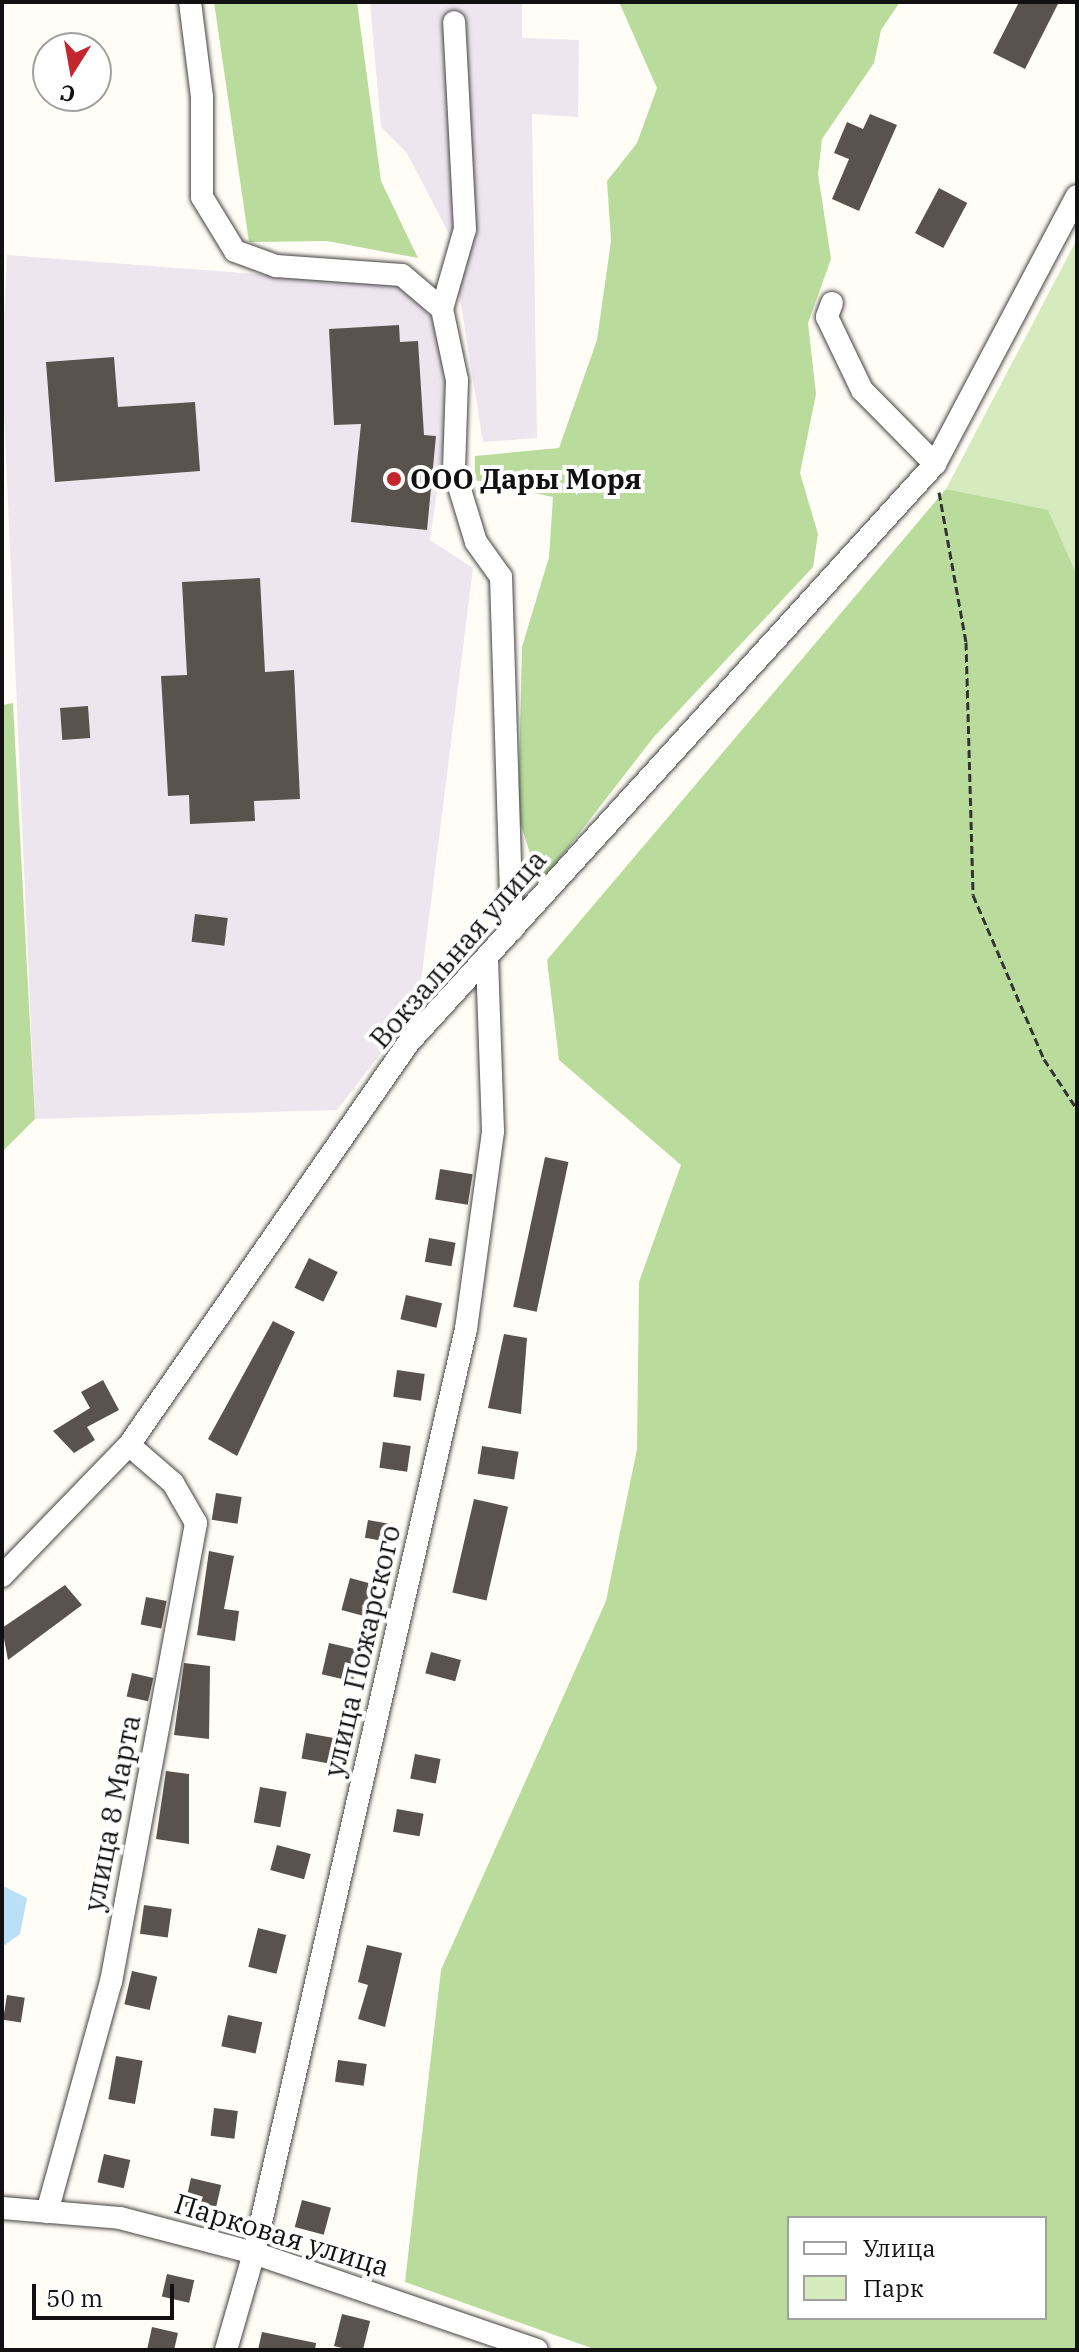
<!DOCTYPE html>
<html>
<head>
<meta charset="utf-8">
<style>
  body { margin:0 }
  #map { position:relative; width:1079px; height:2352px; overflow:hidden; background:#fffdf5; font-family:"IBM Plex Serif",serif }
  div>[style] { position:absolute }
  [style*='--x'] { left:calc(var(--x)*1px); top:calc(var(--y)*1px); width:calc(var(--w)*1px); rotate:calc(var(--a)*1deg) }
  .industrial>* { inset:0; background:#eee6ef }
  .green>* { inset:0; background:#d5ebbd }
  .forest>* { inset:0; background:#b9dc9c }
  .water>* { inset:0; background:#b9e0f7 }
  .building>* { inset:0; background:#5a524d; transform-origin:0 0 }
  .path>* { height:3px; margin-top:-1.5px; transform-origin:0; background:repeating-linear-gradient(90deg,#333 0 8px,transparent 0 12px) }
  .roads { filter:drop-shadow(0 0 2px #444) drop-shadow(0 0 2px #444) }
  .minor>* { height:22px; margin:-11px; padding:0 11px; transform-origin:11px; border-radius:11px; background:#fff }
  .dots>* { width:22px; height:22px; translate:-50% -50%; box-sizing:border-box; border:4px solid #fff; border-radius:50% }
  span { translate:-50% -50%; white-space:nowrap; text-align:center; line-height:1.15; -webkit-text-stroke:8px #fff; paint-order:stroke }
  .poi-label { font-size:28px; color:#111; font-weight:700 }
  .left { translate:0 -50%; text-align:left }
  .street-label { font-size:28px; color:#111 }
  .frame { position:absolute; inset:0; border:4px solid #111; pointer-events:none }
  .legend { position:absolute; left:787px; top:2216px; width:260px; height:104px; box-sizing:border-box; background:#fff; border:2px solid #a0a0a0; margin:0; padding:10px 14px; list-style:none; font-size:24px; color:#111 }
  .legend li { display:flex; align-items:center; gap:16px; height:40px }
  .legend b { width:40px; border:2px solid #a0a0a0 }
  .north { position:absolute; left:32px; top:32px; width:80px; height:80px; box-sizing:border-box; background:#fff; border:2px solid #a0a0a0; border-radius:50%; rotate:191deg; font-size:22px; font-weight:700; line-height:32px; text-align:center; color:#111 }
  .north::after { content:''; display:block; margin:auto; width:28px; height:36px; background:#c4262e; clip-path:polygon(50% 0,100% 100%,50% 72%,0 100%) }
  .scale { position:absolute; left:32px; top:2284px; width:142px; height:36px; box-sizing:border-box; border:4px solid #111; border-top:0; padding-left:10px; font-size:24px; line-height:28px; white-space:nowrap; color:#111; -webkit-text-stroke:6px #fff; paint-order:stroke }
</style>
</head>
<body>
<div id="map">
  <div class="industrial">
    <div style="clip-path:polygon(370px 2px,522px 2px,522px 38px,579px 40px,578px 117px,532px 114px,537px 438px,483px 442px,450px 236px,407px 153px,381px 127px)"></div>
    <div style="clip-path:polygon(7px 255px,401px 285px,437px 324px,452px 386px,430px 540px,473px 568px,418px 1005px,337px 1110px,35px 1119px,2px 366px)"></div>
  </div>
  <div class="green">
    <div style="clip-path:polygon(1077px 239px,1077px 575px,1048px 511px,946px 489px)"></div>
  </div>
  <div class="forest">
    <div style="clip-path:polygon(214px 2px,357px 2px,381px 181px,418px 258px,327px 241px,249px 242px)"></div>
    <div style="clip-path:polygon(619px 2px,900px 2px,881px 30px,874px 63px,822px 139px,818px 174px,831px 259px,808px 323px,816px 394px,800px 473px,818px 534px,813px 567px,653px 738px,540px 884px,518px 816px,522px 647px,549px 557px,553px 497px,475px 480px,475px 456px,559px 448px,597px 340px,611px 241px,607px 181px,637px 143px,657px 88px)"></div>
    <div style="clip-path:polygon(evenodd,946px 489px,1048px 510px,1077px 575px,1077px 2350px,597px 2350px,405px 2282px,441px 1970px,606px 1601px,637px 1449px,639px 1282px,681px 1165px,559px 1060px,547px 960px,946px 489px,1045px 2218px,1045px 2318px,789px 2318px,789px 2218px,1045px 2218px)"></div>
    <div style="clip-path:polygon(13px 703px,35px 1119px,2px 1152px,2px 705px)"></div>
  </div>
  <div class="water">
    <div style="clip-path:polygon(3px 1886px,27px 1898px,20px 1934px,2px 1947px)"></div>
  </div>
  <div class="building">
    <div style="clip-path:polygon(1019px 2px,1059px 2px,1025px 69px,993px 53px)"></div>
    <div style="clip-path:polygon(870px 114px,897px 125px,859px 211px,832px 199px,849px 159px,834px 153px,847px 122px,863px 129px)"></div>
    <div style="left:939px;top:188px;width:32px;height:51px;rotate:28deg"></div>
    <div style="clip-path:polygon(399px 325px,400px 342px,418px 341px,424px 435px,436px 436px,427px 530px,351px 522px,361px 424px,334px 425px,329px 329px)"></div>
    <div style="clip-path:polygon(114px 357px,118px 407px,195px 402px,200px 471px,55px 482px,46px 362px)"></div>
    <div style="clip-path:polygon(260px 578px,265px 672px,294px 670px,300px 799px,254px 801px,255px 821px,190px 824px,189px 795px,168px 796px,161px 676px,187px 675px,182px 582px)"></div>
    <div style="left:88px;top:706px;width:32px;height:28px;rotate:86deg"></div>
    <div style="left:195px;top:914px;width:33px;height:28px;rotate:7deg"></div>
    <div style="left:545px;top:1157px;width:24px;height:153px;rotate:12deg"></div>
    <div style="left:440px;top:1169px;width:33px;height:31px;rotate:9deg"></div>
    <div style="left:429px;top:1238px;width:27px;height:24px;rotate:10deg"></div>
    <div style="left:309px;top:1258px;width:32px;height:33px;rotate:26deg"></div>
    <div style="left:406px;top:1295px;width:37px;height:25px;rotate:13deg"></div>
    <div style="clip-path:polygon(273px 1321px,295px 1332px,237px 1456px,208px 1439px)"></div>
    <div style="clip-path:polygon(504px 1334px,527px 1338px,521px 1414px,488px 1408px)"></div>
    <div style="left:397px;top:1370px;width:28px;height:27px;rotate:8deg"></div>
    <div style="clip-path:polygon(103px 1380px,119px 1410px,87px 1427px,95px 1440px,74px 1453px,53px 1431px,90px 1408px,81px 1392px)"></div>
    <div style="left:383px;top:1442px;width:28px;height:26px;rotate:8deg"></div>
    <div style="left:482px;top:1446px;width:37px;height:28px;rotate:9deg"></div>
    <div style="left:216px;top:1493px;width:26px;height:27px;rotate:9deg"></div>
    <div style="left:474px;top:1499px;width:35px;height:96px;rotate:13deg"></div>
    <div style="left:368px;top:1520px;width:23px;height:18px;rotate:10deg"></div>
    <div style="clip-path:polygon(209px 1551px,234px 1556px,224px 1609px,239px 1611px,235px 1641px,197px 1635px)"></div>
    <div style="left:350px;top:1578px;width:31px;height:33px;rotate:15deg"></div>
    <div style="clip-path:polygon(65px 1585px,82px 1605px,8px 1660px,2px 1628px)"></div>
    <div style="left:146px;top:1597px;width:21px;height:28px;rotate:11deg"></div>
    <div style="left:329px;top:1643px;width:32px;height:32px;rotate:13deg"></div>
    <div style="left:431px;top:1652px;width:31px;height:22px;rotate:15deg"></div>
    <div style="clip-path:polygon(184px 1663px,210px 1666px,209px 1739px,174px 1735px)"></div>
    <div style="left:132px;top:1673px;width:22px;height:24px;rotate:13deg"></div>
    <div style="left:306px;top:1733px;width:34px;height:26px;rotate:10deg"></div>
    <div style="left:415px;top:1754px;width:26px;height:25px;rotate:11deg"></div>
    <div style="clip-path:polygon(166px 1771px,189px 1774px,189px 1844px,156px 1839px)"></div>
    <div style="left:260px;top:1787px;width:27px;height:36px;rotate:10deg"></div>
    <div style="left:397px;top:1809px;width:27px;height:23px;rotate:10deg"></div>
    <div style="left:277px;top:1845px;width:35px;height:26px;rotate:15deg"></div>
    <div style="left:144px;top:1905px;width:28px;height:29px;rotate:8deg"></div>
    <div style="left:258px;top:1928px;width:29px;height:40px;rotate:14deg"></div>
    <div style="clip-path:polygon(367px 1945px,402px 1953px,385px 2027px,358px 2019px,368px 1985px,358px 1982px)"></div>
    <div style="left:132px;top:1971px;width:26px;height:34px;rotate:13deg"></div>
    <div style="left:7px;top:1995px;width:18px;height:25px;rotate:9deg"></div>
    <div style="left:228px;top:2015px;width:35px;height:32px;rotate:12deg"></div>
    <div style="left:116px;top:2056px;width:27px;height:44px;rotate:10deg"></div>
    <div style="left:338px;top:2060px;width:29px;height:22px;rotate:8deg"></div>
    <div style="left:214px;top:2108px;width:24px;height:28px;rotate:7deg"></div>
    <div style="left:104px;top:2154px;width:27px;height:29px;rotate:13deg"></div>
    <div style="left:191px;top:2178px;width:31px;height:29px;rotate:13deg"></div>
    <div style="left:302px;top:2200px;width:30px;height:28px;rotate:15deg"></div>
    <div style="left:167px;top:2274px;width:28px;height:23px;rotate:13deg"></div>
    <div style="left:342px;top:2314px;width:29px;height:33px;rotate:14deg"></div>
    <div style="clip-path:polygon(152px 2327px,178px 2333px,174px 2350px,147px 2350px)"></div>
    <div style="clip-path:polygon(262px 2332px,316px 2343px,315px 2350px,258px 2350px)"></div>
  </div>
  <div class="path">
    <div style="--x:939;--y:492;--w:152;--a:79.8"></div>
    <div style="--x:966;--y:642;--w:253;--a:88.4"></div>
    <div style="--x:973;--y:895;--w:179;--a:66.6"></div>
    <div style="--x:1044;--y:1059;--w:60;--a:56.6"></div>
  </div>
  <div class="roads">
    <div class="minor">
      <div style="--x:190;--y:2;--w:96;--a:82.8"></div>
      <div style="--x:202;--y:97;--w:100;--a:90"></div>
      <div style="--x:202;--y:197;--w:63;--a:58.6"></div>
      <div style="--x:235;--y:251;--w:44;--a:20.1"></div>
      <div style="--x:276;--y:266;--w:126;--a:4.1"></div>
      <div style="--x:402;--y:275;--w:52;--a:40.4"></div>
      <div style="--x:442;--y:309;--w:73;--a:78.1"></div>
      <div style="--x:457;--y:380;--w:90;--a:91.9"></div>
      <div style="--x:454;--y:470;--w:75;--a:73"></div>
      <div style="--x:476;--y:542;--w:43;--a:54.5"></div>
      <div style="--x:501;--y:577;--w:353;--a:88.2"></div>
      <div style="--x:832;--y:303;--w:15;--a:110"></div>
      <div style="--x:827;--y:317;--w:81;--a:64.4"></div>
      <div style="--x:862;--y:390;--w:104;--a:45.4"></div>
      <div style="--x:442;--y:309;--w:83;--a:-74"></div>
      <div style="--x:465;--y:229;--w:207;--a:-93"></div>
      <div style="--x:2;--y:1576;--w:182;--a:-45.9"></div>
      <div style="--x:129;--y:1445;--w:494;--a:-55.2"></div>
      <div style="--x:411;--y:1040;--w:779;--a:-47.71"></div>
      <div style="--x:935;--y:464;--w:303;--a:-62.1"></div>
      <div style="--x:2;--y:2208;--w:118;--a:4.8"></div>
      <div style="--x:120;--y:2218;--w:138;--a:14.6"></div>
      <div style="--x:254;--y:2253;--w:299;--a:18.9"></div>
      <div style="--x:47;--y:2212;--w:239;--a:-74.5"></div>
      <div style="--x:111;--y:1982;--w:467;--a:-79.5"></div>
      <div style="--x:196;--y:1523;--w:46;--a:-119.9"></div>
      <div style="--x:173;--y:1483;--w:58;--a:-139.2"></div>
      <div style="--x:226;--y:2350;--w:101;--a:-73.9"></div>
      <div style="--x:254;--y:2253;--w:948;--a:-77.08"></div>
      <div style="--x:466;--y:1329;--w:200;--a:-82.2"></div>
      <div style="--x:493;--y:1131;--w:174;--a:-92"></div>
    </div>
  </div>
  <div class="dots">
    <div style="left:394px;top:479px;background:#c4262e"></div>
  </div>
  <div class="poi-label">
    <span class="left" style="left:410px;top:479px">ООО Дары Моря</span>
  </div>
  <div class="street-label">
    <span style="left:458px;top:949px;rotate:-49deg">Вокзальная улица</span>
    <span style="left:362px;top:1651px;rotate:-77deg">улица Пожарского</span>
    <span style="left:112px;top:1813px;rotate:-79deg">улица 8 Марта</span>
    <span style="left:282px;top:2235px;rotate:17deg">Парковая улица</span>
  </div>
  <div class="frame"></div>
  <ul class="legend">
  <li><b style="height:10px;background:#fff"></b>Улица</li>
  <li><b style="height:22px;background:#d5ebbd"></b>Парк</li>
  </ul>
  <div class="north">С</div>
  <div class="scale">50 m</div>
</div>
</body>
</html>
